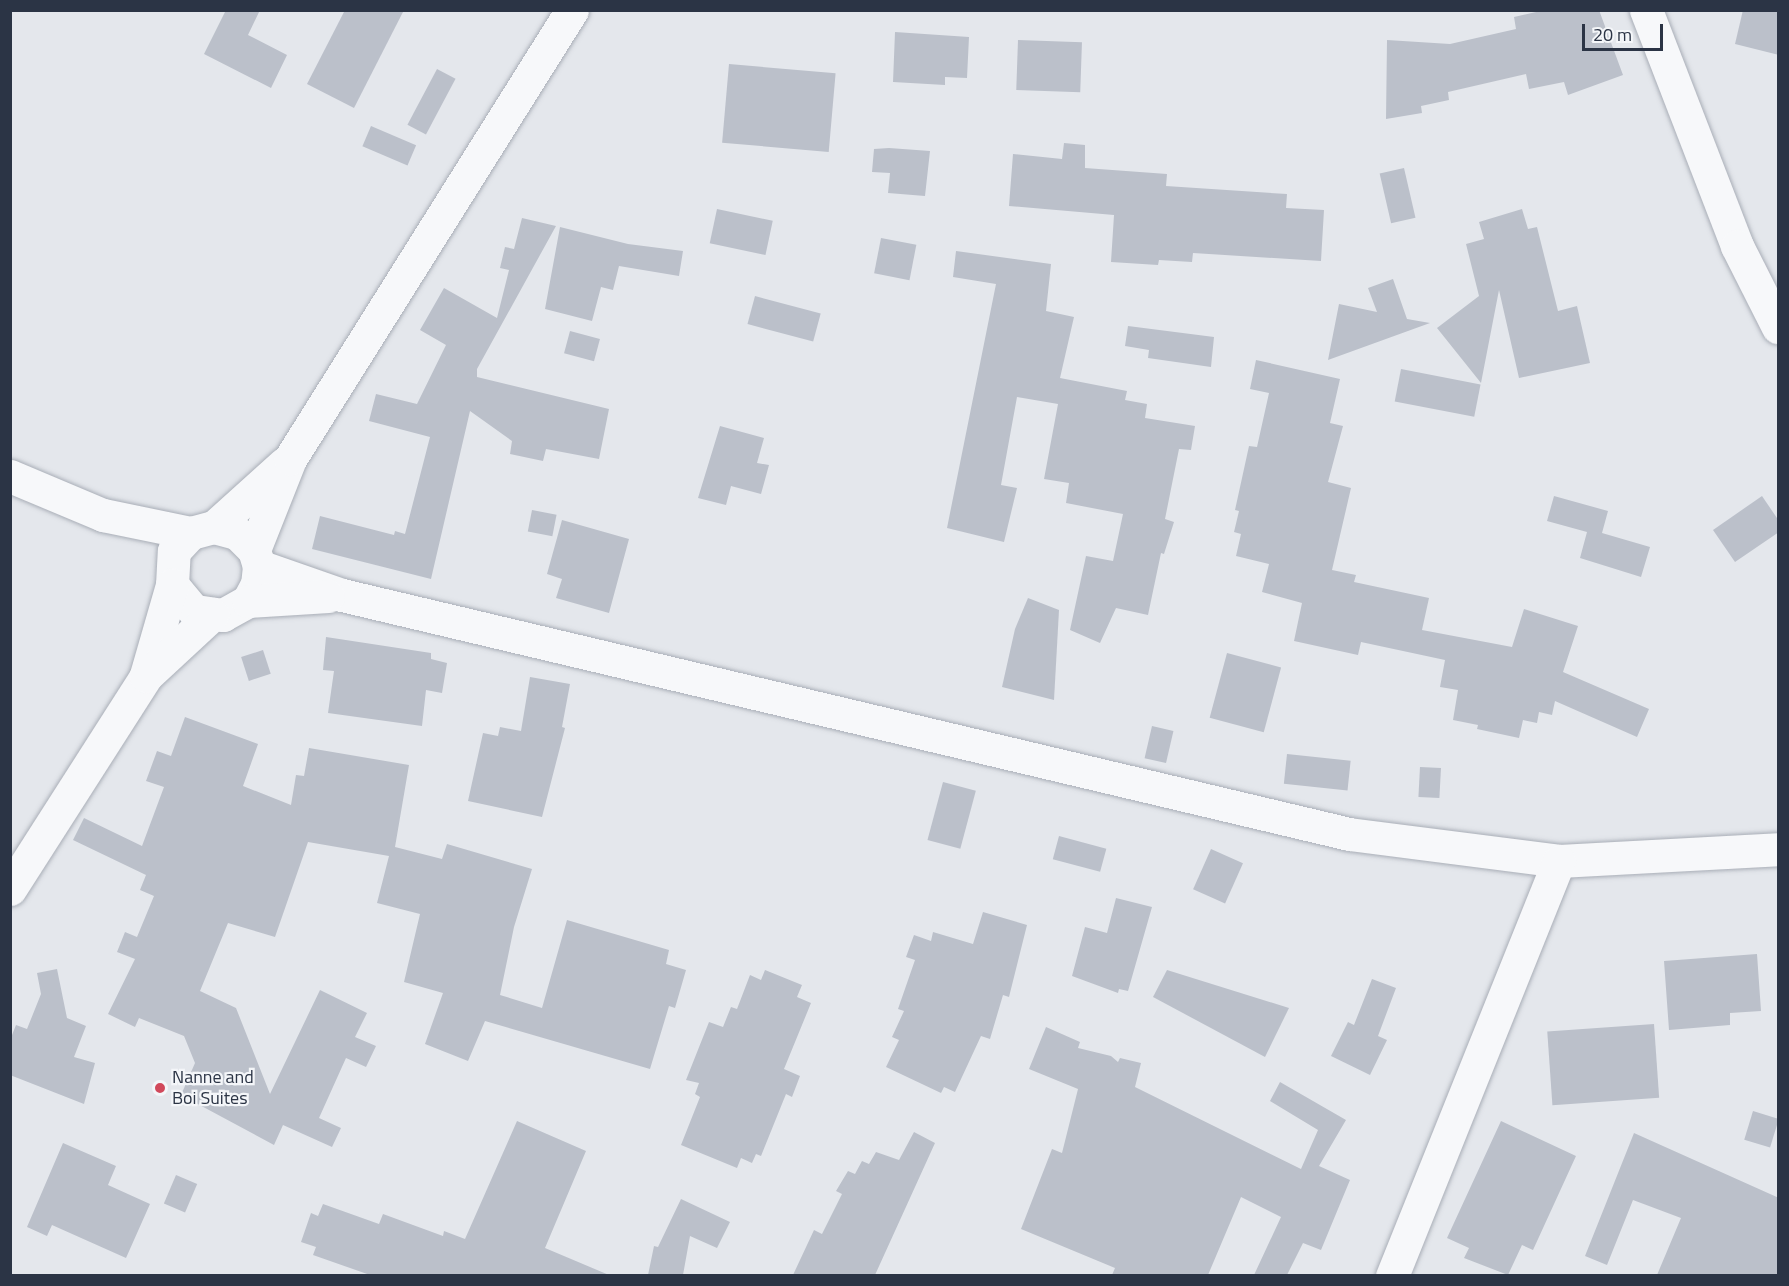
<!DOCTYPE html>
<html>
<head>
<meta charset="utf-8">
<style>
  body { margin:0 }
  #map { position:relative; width:1789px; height:1286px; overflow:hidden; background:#e4e7ec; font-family:"Titillium Web",sans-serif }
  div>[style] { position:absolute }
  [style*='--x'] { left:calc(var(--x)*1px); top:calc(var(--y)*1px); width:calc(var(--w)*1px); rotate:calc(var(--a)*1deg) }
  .building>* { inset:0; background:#bbc0ca; transform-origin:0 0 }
  .roads { filter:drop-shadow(0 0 2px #a9aeb7) drop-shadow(0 0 2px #a9aeb7) }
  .minor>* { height:33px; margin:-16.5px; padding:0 16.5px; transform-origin:16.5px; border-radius:16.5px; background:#f7f8fa }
  .dots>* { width:16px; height:16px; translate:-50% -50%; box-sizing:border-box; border:3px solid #f4f6f9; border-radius:50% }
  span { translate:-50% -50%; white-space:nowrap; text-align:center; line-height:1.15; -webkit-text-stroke:4.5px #f4f6f9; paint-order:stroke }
  .poi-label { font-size:18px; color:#2b3445 }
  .left { translate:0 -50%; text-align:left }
  .frame { position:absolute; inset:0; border:12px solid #2b3445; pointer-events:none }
  .scale { position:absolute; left:1582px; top:24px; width:81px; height:27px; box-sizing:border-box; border:3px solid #2b3445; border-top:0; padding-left:8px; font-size:18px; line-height:21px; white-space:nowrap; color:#2b3445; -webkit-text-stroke:4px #f4f6f9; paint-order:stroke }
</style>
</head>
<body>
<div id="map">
  <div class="building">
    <div style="clip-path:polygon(226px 10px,260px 10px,248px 35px,287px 55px,271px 88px,204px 54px)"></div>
    <div style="clip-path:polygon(345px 10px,404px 10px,354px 108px,307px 84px)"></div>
    <div style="clip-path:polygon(1545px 10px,1599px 10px,1623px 75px,1568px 95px,1564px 82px,1529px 89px,1526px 74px,1448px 92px,1449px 100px,1421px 106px,1422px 113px,1386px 119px,1387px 40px,1450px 44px,1516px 29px,1514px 17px)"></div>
    <div style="clip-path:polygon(1743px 10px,1779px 10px,1779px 55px,1735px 44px)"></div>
    <div style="clip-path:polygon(895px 32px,969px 37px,967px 78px,945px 77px,945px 85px,893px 82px)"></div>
    <div style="left:1018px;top:40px;width:64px;height:50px;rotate:2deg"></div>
    <div style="left:729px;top:64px;width:107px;height:79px;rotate:5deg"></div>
    <div style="left:437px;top:69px;width:21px;height:63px;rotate:28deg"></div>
    <div style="left:371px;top:126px;width:49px;height:22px;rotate:23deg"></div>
    <div style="clip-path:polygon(1064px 143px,1085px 145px,1085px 168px,1167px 174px,1166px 186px,1287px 194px,1286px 208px,1324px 210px,1321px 261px,1193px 253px,1192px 262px,1159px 260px,1158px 265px,1111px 262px,1114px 215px,1009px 206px,1013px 154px,1062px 159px)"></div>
    <div style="clip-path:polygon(889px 148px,930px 151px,925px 196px,888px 193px,890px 173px,872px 172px,874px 149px)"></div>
    <div style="left:1404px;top:168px;width:51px;height:25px;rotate:77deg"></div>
    <div style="left:717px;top:209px;width:57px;height:35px;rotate:12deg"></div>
    <div style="clip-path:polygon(1522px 209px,1528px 229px,1537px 227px,1558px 311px,1577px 306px,1590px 363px,1519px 378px,1499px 290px,1481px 383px,1437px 328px,1479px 296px,1466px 244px,1484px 239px,1479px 222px)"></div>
    <div style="clip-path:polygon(522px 218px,556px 226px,477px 369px,477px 377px,609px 409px,599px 459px,546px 449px,543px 461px,510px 454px,512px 441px,470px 411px,431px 579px,312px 549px,320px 516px,394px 535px,395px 531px,405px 534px,430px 437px,369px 421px,376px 394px,417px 404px,446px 345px,420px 330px,444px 288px,497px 318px,509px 270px,500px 268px,505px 247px,514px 249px)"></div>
    <div style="clip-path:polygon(560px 227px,628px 244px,683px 251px,679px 276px,619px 266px,613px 290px,601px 287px,592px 321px,545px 309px)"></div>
    <div style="left:881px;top:238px;width:36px;height:36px;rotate:11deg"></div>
    <div style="clip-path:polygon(956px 251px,1051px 264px,1046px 311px,1074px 317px,1060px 378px,1127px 391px,1125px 400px,1147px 404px,1145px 418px,1195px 426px,1191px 450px,1179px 449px,1165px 519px,1174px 522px,1164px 554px,1161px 553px,1148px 615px,1116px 608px,1100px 643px,1070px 630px,1086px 556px,1113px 561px,1123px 514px,1066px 503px,1069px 483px,1044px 479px,1058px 404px,1017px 397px,1001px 485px,1017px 488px,1004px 542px,947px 528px,996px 284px,953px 277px)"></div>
    <div style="clip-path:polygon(1393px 279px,1407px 319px,1430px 323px,1328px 360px,1339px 304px,1377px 312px,1368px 288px)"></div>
    <div style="left:755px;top:296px;width:68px;height:29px;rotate:15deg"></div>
    <div style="clip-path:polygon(1128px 326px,1214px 337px,1211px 367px,1148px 358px,1149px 350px,1125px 346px)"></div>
    <div style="left:570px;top:331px;width:31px;height:23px;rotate:15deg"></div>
    <div style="clip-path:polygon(1256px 360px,1340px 379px,1330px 423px,1343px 426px,1328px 482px,1351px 488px,1332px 570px,1356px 575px,1354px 582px,1429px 598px,1422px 630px,1512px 647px,1524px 609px,1578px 626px,1563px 672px,1649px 709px,1637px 737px,1555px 701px,1552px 715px,1539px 712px,1537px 723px,1523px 720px,1519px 738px,1477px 729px,1478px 725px,1453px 720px,1458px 690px,1440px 687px,1445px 660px,1361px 642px,1358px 655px,1294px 641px,1302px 603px,1262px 592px,1269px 564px,1236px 556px,1241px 534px,1234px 532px,1239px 511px,1235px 510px,1249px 446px,1257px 447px,1269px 393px,1250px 389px)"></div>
    <div style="left:1401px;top:369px;width:81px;height:33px;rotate:11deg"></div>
    <div style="clip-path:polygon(720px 426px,764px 438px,757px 463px,769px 465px,761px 494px,731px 486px,726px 505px,698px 498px)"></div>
    <div style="clip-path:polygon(1554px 496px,1608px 511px,1602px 533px,1650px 547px,1641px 577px,1580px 558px,1587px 532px,1547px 521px)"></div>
    <div style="clip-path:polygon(1762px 496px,1779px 521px,1779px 532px,1735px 562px,1713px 530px)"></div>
    <div style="left:532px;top:510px;width:25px;height:22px;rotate:11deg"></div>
    <div style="clip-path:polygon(562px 520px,629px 539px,609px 613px,556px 598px,562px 579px,547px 574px)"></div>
    <div style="clip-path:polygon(1028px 598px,1059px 610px,1054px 700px,1002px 687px,1015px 629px)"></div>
    <div style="clip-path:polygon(326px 637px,431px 653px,431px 659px,447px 663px,442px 693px,426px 690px,422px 726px,328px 713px,334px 671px,323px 670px)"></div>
    <div style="left:263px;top:650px;width:25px;height:23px;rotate:72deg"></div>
    <div style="left:1227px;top:653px;width:56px;height:67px;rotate:15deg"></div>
    <div style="clip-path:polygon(530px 677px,570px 684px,562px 727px,565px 728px,542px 817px,468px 801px,483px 733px,498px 736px,500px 727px,521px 731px)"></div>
    <div style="clip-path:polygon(185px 717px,258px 744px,243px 786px,291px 805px,296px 775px,304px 776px,309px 748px,409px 765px,395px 847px,442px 859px,447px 844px,532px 869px,514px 927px,500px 995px,542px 1008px,567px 920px,669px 950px,666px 964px,686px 970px,675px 1008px,669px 1006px,650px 1069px,485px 1021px,468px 1061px,425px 1044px,443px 993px,404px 982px,420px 914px,377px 903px,389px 856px,308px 842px,275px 937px,228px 923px,200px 991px,236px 1008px,270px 1094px,320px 990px,367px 1013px,355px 1037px,376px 1046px,366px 1067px,346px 1058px,319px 1118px,341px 1128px,332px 1147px,283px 1125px,274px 1145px,181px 1095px,195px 1063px,184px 1036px,139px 1018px,135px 1027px,108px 1014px,135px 959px,117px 952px,125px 932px,137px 937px,154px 896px,140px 890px,146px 875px,73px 840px,84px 818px,142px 846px,164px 787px,146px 781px,157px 751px,171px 756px)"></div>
    <div style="left:1152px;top:726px;width:22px;height:33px;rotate:13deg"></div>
    <div style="left:1287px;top:754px;width:64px;height:30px;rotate:6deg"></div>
    <div style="left:1420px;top:767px;width:21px;height:30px;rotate:3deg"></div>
    <div style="left:943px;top:782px;width:34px;height:60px;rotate:15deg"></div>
    <div style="left:1059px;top:836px;width:49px;height:24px;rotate:15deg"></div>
    <div style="left:1211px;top:849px;width:35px;height:44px;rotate:24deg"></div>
    <div style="clip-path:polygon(1116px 898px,1152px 907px,1128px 991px,1119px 989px,1118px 993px,1072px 976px,1085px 927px,1107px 933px)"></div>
    <div style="clip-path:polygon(983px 912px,1027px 925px,1009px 997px,1003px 995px,990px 1039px,981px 1036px,955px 1092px,944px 1087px,941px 1093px,886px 1067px,899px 1040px,892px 1037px,904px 1011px,898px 1009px,915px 960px,906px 957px,914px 935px,931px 941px,933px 932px,973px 944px)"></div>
    <div style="clip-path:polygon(1757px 954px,1761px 1011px,1730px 1013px,1730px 1025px,1669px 1030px,1664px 961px)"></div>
    <div style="clip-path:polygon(57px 969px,67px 1018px,86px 1026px,74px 1057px,95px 1063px,84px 1104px,10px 1075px,10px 1040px,16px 1025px,27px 1029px,41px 994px,37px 973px)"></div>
    <div style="clip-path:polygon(765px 970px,802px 985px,797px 997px,811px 1003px,784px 1069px,800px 1076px,792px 1097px,786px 1094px,761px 1156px,756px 1154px,752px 1163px,741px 1158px,737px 1168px,681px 1145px,700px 1097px,695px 1094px,699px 1083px,686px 1080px,709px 1022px,723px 1027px,731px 1007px,737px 1009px,750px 975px,761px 980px)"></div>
    <div style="clip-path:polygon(1167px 970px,1289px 1008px,1265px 1057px,1153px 997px)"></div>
    <div style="clip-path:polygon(1372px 979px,1396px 988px,1378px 1036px,1387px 1040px,1370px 1075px,1331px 1056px,1348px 1022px,1354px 1025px)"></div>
    <div style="left:1654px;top:1024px;width:74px;height:107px;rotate:86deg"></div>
    <div style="clip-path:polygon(1046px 1027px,1080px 1042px,1078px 1048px,1111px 1056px,1118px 1062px,1120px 1058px,1141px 1063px,1135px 1087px,1301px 1169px,1318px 1130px,1270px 1101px,1280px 1082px,1346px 1120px,1319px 1166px,1350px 1180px,1321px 1250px,1303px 1243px,1287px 1275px,1254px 1275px,1281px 1217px,1241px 1197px,1208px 1275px,1112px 1275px,1115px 1268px,1021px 1229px,1052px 1149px,1062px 1153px,1078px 1089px,1029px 1069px)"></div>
    <div style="left:1753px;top:1111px;width:27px;height:30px;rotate:17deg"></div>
    <div style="clip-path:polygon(517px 1121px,586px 1151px,545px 1248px,609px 1275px,370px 1275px,313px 1255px,316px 1247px,301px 1242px,311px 1213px,318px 1216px,323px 1204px,379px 1224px,383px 1214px,443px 1236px,444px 1231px,465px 1239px)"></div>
    <div style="clip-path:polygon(1501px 1121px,1576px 1156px,1533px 1250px,1522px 1245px,1508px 1275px,1464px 1258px,1469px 1248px,1447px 1238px)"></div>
    <div style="clip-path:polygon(914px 1132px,935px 1143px,875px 1275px,793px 1275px,814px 1230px,822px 1234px,842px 1194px,836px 1191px,848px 1171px,855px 1174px,862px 1161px,869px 1164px,876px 1152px,899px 1160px)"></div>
    <div style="clip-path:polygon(1634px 1133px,1779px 1198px,1779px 1275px,1657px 1275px,1681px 1218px,1633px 1200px,1607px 1265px,1585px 1256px)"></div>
    <div style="clip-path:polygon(63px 1143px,116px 1166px,108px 1185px,150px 1204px,126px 1258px,52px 1225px,47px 1236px,27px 1227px)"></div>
    <div style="left:176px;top:1175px;width:23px;height:31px;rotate:23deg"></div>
    <div style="clip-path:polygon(681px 1199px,730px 1222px,717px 1248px,690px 1236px,683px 1275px,648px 1275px,654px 1246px,658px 1247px)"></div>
  </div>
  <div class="roads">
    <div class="minor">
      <div style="--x:1646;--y:10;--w:253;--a:68.9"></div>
      <div style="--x:1737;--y:246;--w:91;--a:63.2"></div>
      <div style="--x:10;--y:476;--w:101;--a:22.8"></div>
      <div style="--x:103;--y:515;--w:90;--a:11.6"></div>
      <div style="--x:191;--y:533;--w:24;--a:-15"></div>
      <div style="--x:214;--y:527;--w:24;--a:15"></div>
      <div style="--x:237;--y:533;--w:24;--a:45"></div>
      <div style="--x:254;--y:550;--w:17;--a:73"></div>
      <div style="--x:259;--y:566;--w:18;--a:96"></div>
      <div style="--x:257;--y:584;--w:19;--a:118"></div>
      <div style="--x:248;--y:601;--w:29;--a:151"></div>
      <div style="--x:223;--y:615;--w:29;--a:-172"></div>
      <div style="--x:194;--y:611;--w:34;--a:-130"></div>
      <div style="--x:172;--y:585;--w:34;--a:-87"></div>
      <div style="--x:174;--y:551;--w:25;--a:-47"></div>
      <div style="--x:214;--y:527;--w:94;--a:-42"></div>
      <div style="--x:254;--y:550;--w:98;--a:-68.4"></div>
      <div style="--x:290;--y:459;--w:530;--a:-57.87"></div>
      <div style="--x:259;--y:566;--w:88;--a:19.3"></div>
      <div style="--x:342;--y:595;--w:1035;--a:13.35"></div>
      <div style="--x:1349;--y:834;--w:212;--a:7.3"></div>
      <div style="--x:1559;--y:861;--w:219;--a:-3.1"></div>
      <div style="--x:248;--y:601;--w:80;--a:-3.6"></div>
      <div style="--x:146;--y:675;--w:94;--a:-73.9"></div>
      <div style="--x:10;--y:889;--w:253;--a:-57.4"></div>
      <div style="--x:146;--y:676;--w:91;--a:-42.8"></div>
      <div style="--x:1392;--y:1276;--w:447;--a:-68.1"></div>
    </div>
  </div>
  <div class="dots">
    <div style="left:160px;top:1088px;background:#d1495b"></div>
  </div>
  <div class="poi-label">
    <span class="left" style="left:172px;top:1088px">Nanne and<br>Boi Suites</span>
  </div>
  <div class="frame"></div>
  <div class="scale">20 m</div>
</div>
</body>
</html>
